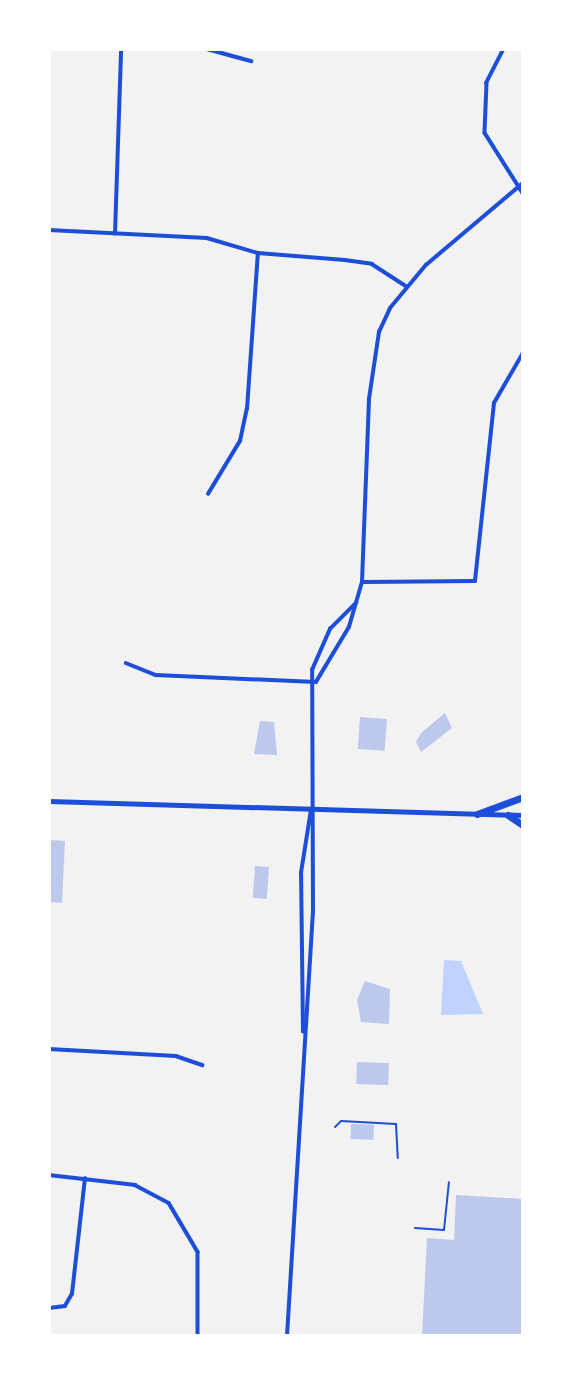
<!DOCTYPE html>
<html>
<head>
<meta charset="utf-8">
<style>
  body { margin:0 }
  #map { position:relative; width:572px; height:1385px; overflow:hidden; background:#f2f2f2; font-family:Barlow,sans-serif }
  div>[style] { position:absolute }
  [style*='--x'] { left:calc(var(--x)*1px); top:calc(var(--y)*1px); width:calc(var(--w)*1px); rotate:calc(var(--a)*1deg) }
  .water>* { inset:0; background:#bfd3fe }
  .building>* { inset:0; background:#bdc9ec; transform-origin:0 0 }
  .service>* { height:2px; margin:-1px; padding:0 1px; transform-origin:1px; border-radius:1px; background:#1d4ed8 }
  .minor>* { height:3.5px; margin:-1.75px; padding:0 1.75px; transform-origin:1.75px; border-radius:1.75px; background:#1d4ed8 }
  .secondary>* { height:5px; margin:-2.5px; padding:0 2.5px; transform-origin:2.5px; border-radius:2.5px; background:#1d4ed8 }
  .motorway>* { height:7px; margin:-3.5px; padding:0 3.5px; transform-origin:3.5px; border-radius:3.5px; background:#1d4ed8 }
  span { translate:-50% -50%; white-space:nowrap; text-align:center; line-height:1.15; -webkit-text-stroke:7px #fff; paint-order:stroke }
  .frame { position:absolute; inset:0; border:51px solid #fff; pointer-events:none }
</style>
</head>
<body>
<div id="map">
  <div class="water">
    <div style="clip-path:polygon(444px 960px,461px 961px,483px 1014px,441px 1015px)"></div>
  </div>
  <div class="building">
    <div style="clip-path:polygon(445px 713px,452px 728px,421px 752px,416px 742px,421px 733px)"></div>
    <div style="left:360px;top:717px;width:27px;height:32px;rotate:4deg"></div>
    <div style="clip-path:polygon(260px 721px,274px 722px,277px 755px,254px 754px)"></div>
    <div style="clip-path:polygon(50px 840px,65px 841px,62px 903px,49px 902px)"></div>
    <div style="left:255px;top:866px;width:14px;height:32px;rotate:4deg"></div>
    <div style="clip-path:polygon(365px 981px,390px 989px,389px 1024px,361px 1022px,357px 1000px)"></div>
    <div style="left:357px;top:1062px;width:32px;height:22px;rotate:2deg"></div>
    <div style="left:351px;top:1124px;width:23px;height:15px;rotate:2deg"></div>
    <div style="clip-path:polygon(456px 1195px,523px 1199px,523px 1336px,422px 1336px,427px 1238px,454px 1240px)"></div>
  </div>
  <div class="service">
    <div style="--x:335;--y:1127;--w:8;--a:-45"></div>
    <div style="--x:341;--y:1121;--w:55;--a:3.1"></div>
    <div style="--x:396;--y:1124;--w:34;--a:87"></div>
    <div style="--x:415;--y:1228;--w:29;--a:4"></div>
    <div style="--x:444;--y:1230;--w:48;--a:-84.1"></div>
  </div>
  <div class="minor">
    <div style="--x:207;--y:49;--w:46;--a:15.3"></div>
    <div style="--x:504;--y:49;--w:38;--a:117"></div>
    <div style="--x:487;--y:83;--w:50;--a:92.3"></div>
    <div style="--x:485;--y:133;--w:71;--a:57.7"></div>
    <div style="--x:49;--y:230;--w:158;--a:2.9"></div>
    <div style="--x:207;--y:238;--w:53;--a:16.4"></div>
    <div style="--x:258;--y:253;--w:87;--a:4.6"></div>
    <div style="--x:345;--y:260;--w:27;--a:8"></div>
    <div style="--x:372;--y:264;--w:40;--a:32.9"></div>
    <div style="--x:115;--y:234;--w:185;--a:-88.1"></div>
    <div style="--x:208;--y:494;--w:62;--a:-58.9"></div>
    <div style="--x:240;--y:441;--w:33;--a:-78"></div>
    <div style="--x:247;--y:409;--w:156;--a:-86"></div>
    <div style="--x:363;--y:582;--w:112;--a:-0.5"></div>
    <div style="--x:475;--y:581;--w:179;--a:-83.9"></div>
    <div style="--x:494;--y:403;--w:58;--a:-59.9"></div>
    <div style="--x:126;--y:663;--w:32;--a:22"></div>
    <div style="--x:156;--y:675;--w:160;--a:2.5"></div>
    <div style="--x:316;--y:682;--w:64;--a:-59"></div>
    <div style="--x:349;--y:627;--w:47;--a:-73.9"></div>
    <div style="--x:362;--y:582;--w:183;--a:-87.8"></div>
    <div style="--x:369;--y:399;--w:68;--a:-81.5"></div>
    <div style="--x:379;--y:332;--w:26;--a:-65"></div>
    <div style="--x:390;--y:308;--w:56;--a:-50.1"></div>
    <div style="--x:426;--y:265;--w:127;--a:-40.2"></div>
    <div style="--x:303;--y:1032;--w:159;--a:-90.7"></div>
    <div style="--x:301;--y:873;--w:64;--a:-81"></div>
    <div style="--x:49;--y:1049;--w:127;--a:3.2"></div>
    <div style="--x:176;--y:1056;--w:28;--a:19"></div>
    <div style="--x:49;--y:1175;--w:87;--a:6.6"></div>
    <div style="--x:135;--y:1185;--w:38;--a:28"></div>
    <div style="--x:169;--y:1203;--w:57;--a:59.4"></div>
    <div style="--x:198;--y:1252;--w:84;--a:90"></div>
    <div style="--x:49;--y:1308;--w:16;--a:-7"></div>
    <div style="--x:65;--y:1306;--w:14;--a:-60"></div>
    <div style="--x:72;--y:1294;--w:116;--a:-83.6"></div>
    <div style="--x:287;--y:1336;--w:425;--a:-86.5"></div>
    <div style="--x:313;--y:912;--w:242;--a:-90.2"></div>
    <div style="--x:312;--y:670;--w:45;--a:-66.3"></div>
    <div style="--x:330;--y:629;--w:37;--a:-45"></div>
  </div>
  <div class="secondary">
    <div style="--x:49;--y:801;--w:474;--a:1.7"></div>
  </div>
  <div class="motorway">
    <div style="--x:477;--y:814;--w:49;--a:-20.3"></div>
    <div style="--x:508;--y:815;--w:18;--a:34"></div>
  </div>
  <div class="frame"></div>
</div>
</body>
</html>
